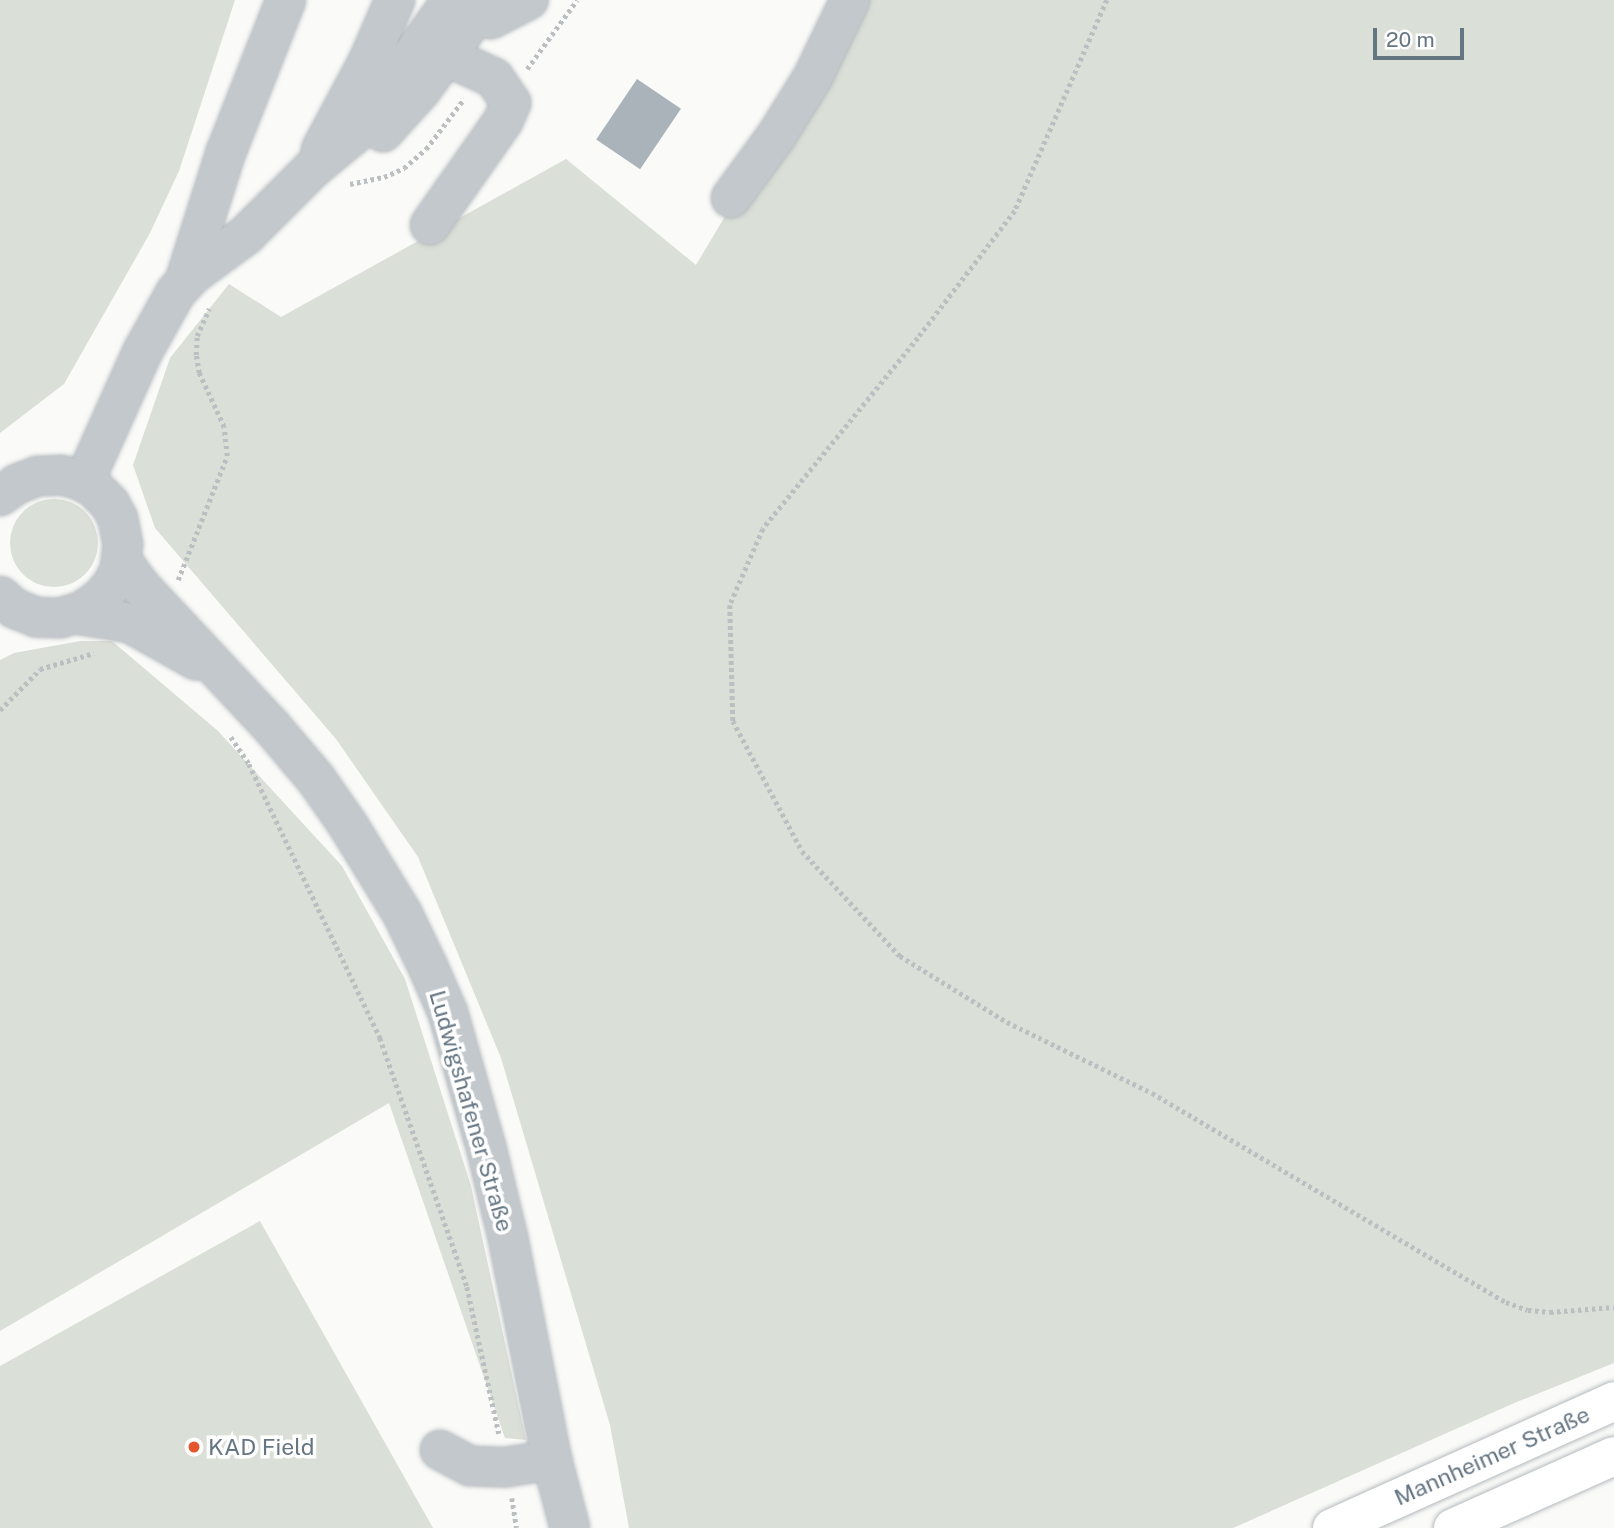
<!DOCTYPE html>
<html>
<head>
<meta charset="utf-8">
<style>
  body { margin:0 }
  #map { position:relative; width:1614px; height:1528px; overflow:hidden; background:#fafaf8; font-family:"Public Sans",sans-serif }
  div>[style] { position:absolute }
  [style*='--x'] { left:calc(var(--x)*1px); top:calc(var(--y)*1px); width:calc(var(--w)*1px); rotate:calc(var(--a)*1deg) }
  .green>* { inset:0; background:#dadfd7 }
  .round { border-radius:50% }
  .building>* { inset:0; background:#aab3b9; transform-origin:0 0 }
  .path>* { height:4.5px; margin-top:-2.25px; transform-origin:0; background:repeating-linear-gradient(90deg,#bbbfc2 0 3.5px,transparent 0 7px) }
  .roads { filter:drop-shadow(0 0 2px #b5babe) drop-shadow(0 0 2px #b5babe) }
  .minor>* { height:38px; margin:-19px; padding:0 19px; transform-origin:19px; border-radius:19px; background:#c3c8cc }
  .major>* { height:38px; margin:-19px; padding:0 19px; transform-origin:19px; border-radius:19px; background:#fff }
  .dots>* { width:19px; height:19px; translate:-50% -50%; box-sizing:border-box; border:4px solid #fff; border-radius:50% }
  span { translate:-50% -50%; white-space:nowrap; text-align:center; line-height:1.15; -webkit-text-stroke:7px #fff; paint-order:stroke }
  .street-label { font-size:23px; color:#657683 }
  .poi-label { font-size:23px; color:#657683 }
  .left { translate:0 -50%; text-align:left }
  .scale { position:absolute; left:1373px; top:28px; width:91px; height:32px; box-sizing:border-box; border:4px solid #657683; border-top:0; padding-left:9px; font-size:21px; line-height:24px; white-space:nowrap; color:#657683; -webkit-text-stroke:5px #fff; paint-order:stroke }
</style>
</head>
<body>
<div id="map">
  <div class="green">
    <div style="clip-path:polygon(0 0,235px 0,179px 171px,150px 233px,64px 384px,0 433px)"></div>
    <div style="clip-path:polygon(854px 0,1614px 0,1614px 1363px,1512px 1404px,1233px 1528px,629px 1528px,610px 1425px,501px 1058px,418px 857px,336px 739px,155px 528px,133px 465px,170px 358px,229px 284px,281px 317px,566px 159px,696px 265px)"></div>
    <div class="round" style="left:10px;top:499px;width:88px;height:88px"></div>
    <div style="clip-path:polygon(80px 641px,112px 641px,218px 731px,342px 866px,405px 979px,471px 1186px,526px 1440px,505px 1438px,389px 1103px,0 1331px,0 660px,14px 653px)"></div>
    <div style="clip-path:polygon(260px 1221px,433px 1528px,0 1528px,0 1366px)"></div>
  </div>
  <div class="building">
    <div style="left:637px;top:79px;width:53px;height:73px;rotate:34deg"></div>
  </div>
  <div class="path">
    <div style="--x:1107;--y:0;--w:230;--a:113.6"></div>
    <div style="--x:1015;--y:211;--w:160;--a:127.4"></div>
    <div style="--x:918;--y:338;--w:246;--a:129.1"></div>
    <div style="--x:763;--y:529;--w:83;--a:113.5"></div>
    <div style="--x:730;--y:605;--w:116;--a:88.5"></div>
    <div style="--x:733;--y:721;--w:147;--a:62"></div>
    <div style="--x:802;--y:851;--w:144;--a:47"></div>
    <div style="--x:900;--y:956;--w:126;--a:31.7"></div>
    <div style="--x:1007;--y:1022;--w:161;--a:26.1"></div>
    <div style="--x:1152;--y:1093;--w:411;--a:30.6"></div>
    <div style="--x:1506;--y:1302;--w:23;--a:20"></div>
    <div style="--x:1528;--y:1310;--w:22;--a:5"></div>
    <div style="--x:1550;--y:1312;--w:64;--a:-4.5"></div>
    <div style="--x:527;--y:69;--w:85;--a:-54.1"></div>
    <div style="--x:350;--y:184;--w:35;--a:-12"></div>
    <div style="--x:384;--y:177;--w:22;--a:-24"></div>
    <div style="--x:404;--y:168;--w:29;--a:-41"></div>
    <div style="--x:426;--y:149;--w:63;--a:-52.8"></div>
    <div style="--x:178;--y:580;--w:133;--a:-68.4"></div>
    <div style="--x:227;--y:456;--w:29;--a:-96"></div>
    <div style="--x:224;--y:427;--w:60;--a:-114.8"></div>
    <div style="--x:199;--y:373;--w:18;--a:-99"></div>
    <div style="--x:196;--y:355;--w:19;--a:-87"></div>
    <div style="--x:197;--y:336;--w:30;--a:-66"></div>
    <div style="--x:0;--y:710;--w:57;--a:-45.7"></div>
    <div style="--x:40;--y:669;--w:56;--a:-16.5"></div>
    <div style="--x:231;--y:737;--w:32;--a:56"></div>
    <div style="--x:249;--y:764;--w:304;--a:64.4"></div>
    <div style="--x:380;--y:1038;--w:264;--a:70.7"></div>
    <div style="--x:467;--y:1287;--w:150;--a:77.7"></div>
    <div style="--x:512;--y:1498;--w:30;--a:81"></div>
  </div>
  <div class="roads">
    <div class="minor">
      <div style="--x:491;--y:19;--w:42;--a:-27.2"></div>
      <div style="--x:383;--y:132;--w:57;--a:-47.9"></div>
      <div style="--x:421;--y:90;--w:112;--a:-53.7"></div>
      <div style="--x:321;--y:150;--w:100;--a:-61.9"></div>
      <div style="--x:368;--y:62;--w:68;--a:-66.5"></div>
      <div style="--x:731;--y:198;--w:78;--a:-53.9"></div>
      <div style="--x:777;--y:135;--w:68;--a:-58.2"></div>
      <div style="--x:813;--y:77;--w:85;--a:-64.3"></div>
      <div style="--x:430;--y:225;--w:127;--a:-54.9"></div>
      <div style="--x:503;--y:121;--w:20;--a:-66"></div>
      <div style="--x:511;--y:103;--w:30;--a:-124"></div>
      <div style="--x:494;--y:78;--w:38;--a:-155"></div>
      <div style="--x:185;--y:281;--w:135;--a:-72.4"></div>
      <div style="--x:226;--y:152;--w:163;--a:-68.5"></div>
      <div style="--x:84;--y:482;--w:144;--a:-65.8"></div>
      <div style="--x:143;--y:351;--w:68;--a:-60.8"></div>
      <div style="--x:176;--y:292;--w:25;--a:-47"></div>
      <div style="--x:193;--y:274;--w:66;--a:-36.3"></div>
      <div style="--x:246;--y:235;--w:95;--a:-45"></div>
      <div style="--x:313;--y:168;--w:58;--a:-39.4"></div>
      <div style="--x:358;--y:131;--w:161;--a:-54.3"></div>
      <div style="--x:0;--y:496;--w:21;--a:-35"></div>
      <div style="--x:17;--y:484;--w:22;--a:-21"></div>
      <div style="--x:38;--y:476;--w:23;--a:-2"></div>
      <div style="--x:61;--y:475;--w:16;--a:14"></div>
      <div style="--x:77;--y:479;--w:17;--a:25"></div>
      <div style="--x:92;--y:486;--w:25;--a:45"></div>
      <div style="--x:110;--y:504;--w:17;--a:62"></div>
      <div style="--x:118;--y:519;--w:25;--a:79"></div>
      <div style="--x:123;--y:544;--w:26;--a:97"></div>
      <div style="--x:120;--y:570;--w:17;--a:118"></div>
      <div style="--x:112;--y:585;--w:16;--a:130"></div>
      <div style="--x:102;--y:597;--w:24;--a:144"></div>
      <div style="--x:83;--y:611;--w:24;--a:163"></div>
      <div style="--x:60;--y:618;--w:24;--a:-178"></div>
      <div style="--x:36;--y:617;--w:24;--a:-158"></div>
      <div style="--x:14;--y:608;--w:18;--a:-139"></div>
      <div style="--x:122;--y:561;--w:31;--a:54"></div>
      <div style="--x:140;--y:586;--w:192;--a:46.9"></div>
      <div style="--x:271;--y:726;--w:70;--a:49.7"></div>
      <div style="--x:316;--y:779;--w:56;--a:55.2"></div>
      <div style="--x:348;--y:825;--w:103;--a:58.5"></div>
      <div style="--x:402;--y:913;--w:60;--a:64.3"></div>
      <div style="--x:428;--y:967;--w:50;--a:66.5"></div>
      <div style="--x:448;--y:1013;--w:139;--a:74.2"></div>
      <div style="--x:486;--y:1147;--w:94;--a:76.4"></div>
      <div style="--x:508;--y:1238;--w:226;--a:78.8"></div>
      <div style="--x:552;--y:1460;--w:70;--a:75.2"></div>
      <div style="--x:75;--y:614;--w:56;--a:9.3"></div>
      <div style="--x:130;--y:623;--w:76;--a:29.3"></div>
      <div style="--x:440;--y:1450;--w:34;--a:28"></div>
      <div style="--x:470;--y:1466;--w:36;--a:2"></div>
      <div style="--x:506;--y:1467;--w:47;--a:-8.7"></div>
    </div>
    <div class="major">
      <div style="--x:1332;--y:1528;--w:309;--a:-24.2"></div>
      <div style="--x:1453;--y:1528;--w:176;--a:-24.1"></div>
    </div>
  </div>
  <div class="dots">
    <div style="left:194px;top:1447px;background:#e4572e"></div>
  </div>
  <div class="street-label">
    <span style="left:471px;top:1111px;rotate:74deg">Ludwigshafener Straße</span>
    <span style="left:1492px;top:1456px;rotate:-24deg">Mannheimer Straße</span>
  </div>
  <div class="poi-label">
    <span class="left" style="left:208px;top:1447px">KAD Field</span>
  </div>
  <div class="scale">20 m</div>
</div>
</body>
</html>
